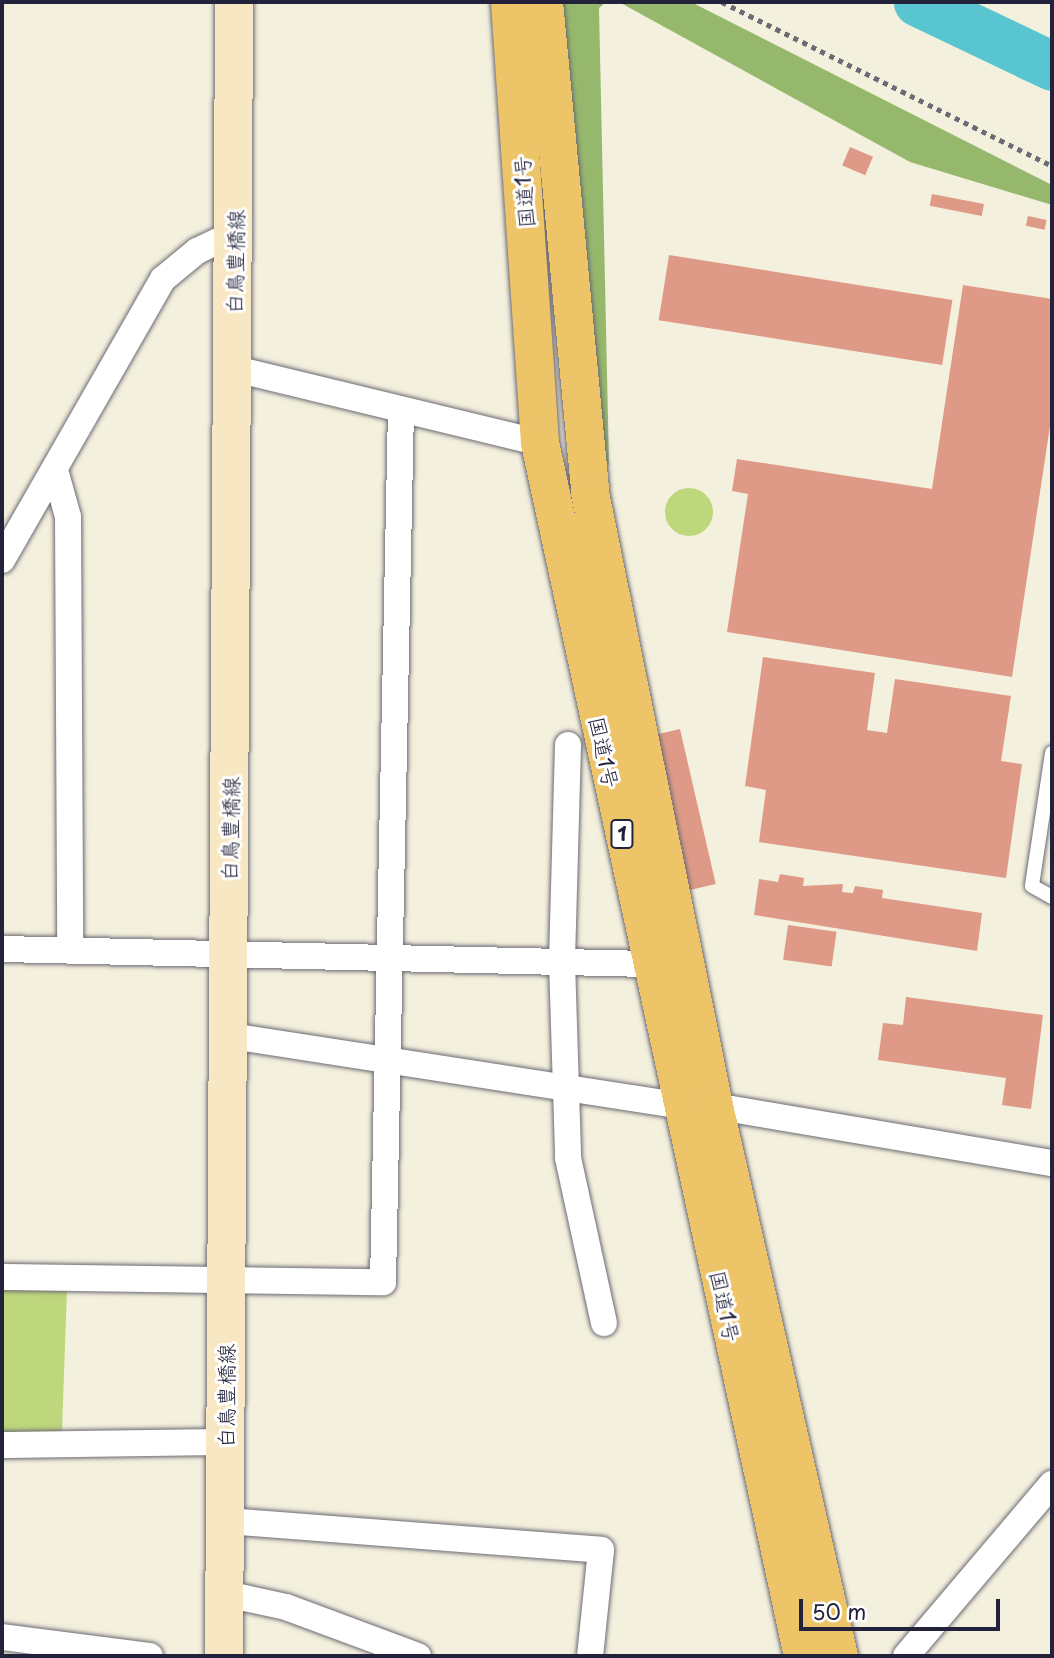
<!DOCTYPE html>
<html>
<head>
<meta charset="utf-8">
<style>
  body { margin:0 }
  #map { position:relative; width:1054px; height:1658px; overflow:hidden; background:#f4f0de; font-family:"Playpen Sans","Klee One",sans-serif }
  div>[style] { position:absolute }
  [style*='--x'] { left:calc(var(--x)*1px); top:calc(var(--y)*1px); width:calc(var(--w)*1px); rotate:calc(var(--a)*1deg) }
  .green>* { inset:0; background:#bed77c; transform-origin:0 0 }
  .round { border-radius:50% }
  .forest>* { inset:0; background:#96b86c }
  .river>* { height:49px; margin:-24.5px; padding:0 24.5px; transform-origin:24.5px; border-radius:24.5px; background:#58c5d0 }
  .building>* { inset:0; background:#de9a87; transform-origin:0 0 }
  .path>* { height:4.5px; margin-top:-2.25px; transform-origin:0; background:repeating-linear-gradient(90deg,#6c6a74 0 5px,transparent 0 10px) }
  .roads { filter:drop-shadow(0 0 2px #6c6a74) drop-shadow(0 0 2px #6c6a74) }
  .service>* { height:14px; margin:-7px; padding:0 7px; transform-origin:7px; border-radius:7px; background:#fff }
  .minor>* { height:26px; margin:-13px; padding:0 13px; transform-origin:13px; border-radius:13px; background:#fff }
  .secondary>* { height:38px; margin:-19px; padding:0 19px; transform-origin:19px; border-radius:19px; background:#f8e7c3 }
  .trunk>* { height:38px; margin:-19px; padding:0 19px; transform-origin:19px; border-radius:19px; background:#eec469 }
  span { translate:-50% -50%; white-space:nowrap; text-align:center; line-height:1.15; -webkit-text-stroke:6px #fff; paint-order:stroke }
  .shield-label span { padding:2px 5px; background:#fff; border:2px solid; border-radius:5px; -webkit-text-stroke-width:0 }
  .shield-label { font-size:19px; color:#22223b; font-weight:700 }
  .street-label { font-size:21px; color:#22223b }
  .frame { position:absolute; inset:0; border:4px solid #22223b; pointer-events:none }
  .scale { position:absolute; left:799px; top:1599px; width:201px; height:32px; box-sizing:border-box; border:4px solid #22223b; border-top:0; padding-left:9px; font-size:21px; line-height:24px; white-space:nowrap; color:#22223b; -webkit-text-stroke:5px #fff; paint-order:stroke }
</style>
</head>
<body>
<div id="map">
  <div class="green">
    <div class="round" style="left:665px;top:488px;width:48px;height:48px"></div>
    <div style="left:2px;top:1287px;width:65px;height:150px;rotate:2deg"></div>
  </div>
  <div class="forest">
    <div style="clip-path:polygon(559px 2px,606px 2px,599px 8px,609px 465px,600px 465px)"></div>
    <div style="clip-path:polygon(619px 2px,691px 2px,1052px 185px,1052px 205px,910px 162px)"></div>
  </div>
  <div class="river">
    <div style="--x:918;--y:2;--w:148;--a:25.5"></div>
  </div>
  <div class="building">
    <div style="left:850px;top:147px;width:25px;height:20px;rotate:23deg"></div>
    <div style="left:932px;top:194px;width:53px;height:12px;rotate:11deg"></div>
    <div style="left:1028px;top:216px;width:19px;height:10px;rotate:12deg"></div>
    <div style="left:669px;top:255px;width:287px;height:66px;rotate:9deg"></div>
    <div style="clip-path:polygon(963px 285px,1052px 299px,1052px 413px,1012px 677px,727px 632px,748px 494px,732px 491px,737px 459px,932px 489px)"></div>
    <div style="clip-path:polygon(763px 657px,875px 673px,867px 730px,887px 733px,895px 679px,1011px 696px,1001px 761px,1022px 764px,1006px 878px,759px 842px,766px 790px,745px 786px)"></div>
    <div style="left:680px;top:729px;width:159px;height:31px;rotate:77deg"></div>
    <div style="clip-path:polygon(780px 874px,804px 878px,803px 886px,843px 884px,842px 892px,853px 893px,855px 886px,883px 890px,882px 898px,982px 913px,977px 951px,754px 915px,759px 879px,778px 882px)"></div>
    <div style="left:788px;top:925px;width:49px;height:35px;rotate:8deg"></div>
    <div style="clip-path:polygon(906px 997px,1043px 1015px,1031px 1109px,1002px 1105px,1006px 1078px,878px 1060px,883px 1023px,903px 1025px)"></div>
  </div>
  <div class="path">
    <div style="--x:722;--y:2;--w:369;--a:26.4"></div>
  </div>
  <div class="roads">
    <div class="service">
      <div style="--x:1052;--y:753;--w:134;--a:98.6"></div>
      <div style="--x:1032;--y:886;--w:23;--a:29"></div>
    </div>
    <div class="minor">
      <div style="--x:235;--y:369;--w:314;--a:13.6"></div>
      <div style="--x:55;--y:470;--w:49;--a:74.5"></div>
      <div style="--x:68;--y:517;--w:434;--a:89.7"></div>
      <div style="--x:2;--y:560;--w:324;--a:-60.2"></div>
      <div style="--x:163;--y:279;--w:44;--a:-39.5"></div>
      <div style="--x:197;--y:251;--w:42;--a:-25.3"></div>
      <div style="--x:568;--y:745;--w:217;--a:91.6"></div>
      <div style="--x:562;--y:962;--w:196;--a:88.2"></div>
      <div style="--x:568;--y:1158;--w:169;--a:77.7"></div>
      <div style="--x:2;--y:949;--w:648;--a:1.33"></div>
      <div style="--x:231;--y:1036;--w:455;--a:8.8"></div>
      <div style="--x:714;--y:1106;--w:343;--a:9.6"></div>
      <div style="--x:2;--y:1277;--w:381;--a:0.8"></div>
      <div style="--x:383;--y:1282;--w:872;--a:-88.82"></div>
      <div style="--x:2;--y:1445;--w:223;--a:-0.8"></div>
      <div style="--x:227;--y:1521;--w:375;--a:4.4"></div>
      <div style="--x:601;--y:1550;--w:107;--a:95.9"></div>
      <div style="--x:226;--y:1594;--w:61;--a:12.2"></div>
      <div style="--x:286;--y:1607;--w:141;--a:20.4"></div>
      <div style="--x:2;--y:1637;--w:149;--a:7.3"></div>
      <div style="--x:906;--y:1656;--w:226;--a:-49.7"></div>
    </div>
    <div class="secondary">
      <div style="--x:224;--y:1656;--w:1654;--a:-89.65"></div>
    </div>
    <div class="trunk">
      <div style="--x:510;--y:2;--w:442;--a:86.1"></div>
      <div style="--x:540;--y:443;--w:1241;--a:77.77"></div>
      <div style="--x:544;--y:2;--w:493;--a:84.6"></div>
      <div style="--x:590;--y:493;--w:625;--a:78.56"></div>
      <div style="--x:714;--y:1106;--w:564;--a:77.2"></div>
    </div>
  </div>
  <div class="shield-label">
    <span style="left:622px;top:834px">1</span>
  </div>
  <div class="street-label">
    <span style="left:523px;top:192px;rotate:-94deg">国道1号</span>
    <span style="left:234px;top:262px;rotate:-89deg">白鳥豊橋線</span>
    <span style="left:605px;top:752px;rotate:78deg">国道1号</span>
    <span style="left:229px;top:829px;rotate:-89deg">白鳥豊橋線</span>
    <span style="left:726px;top:1306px;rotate:78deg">国道1号</span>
    <span style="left:225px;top:1396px;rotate:-90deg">白鳥豊橋線</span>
  </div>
  <div class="frame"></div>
  <div class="scale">50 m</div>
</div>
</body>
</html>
